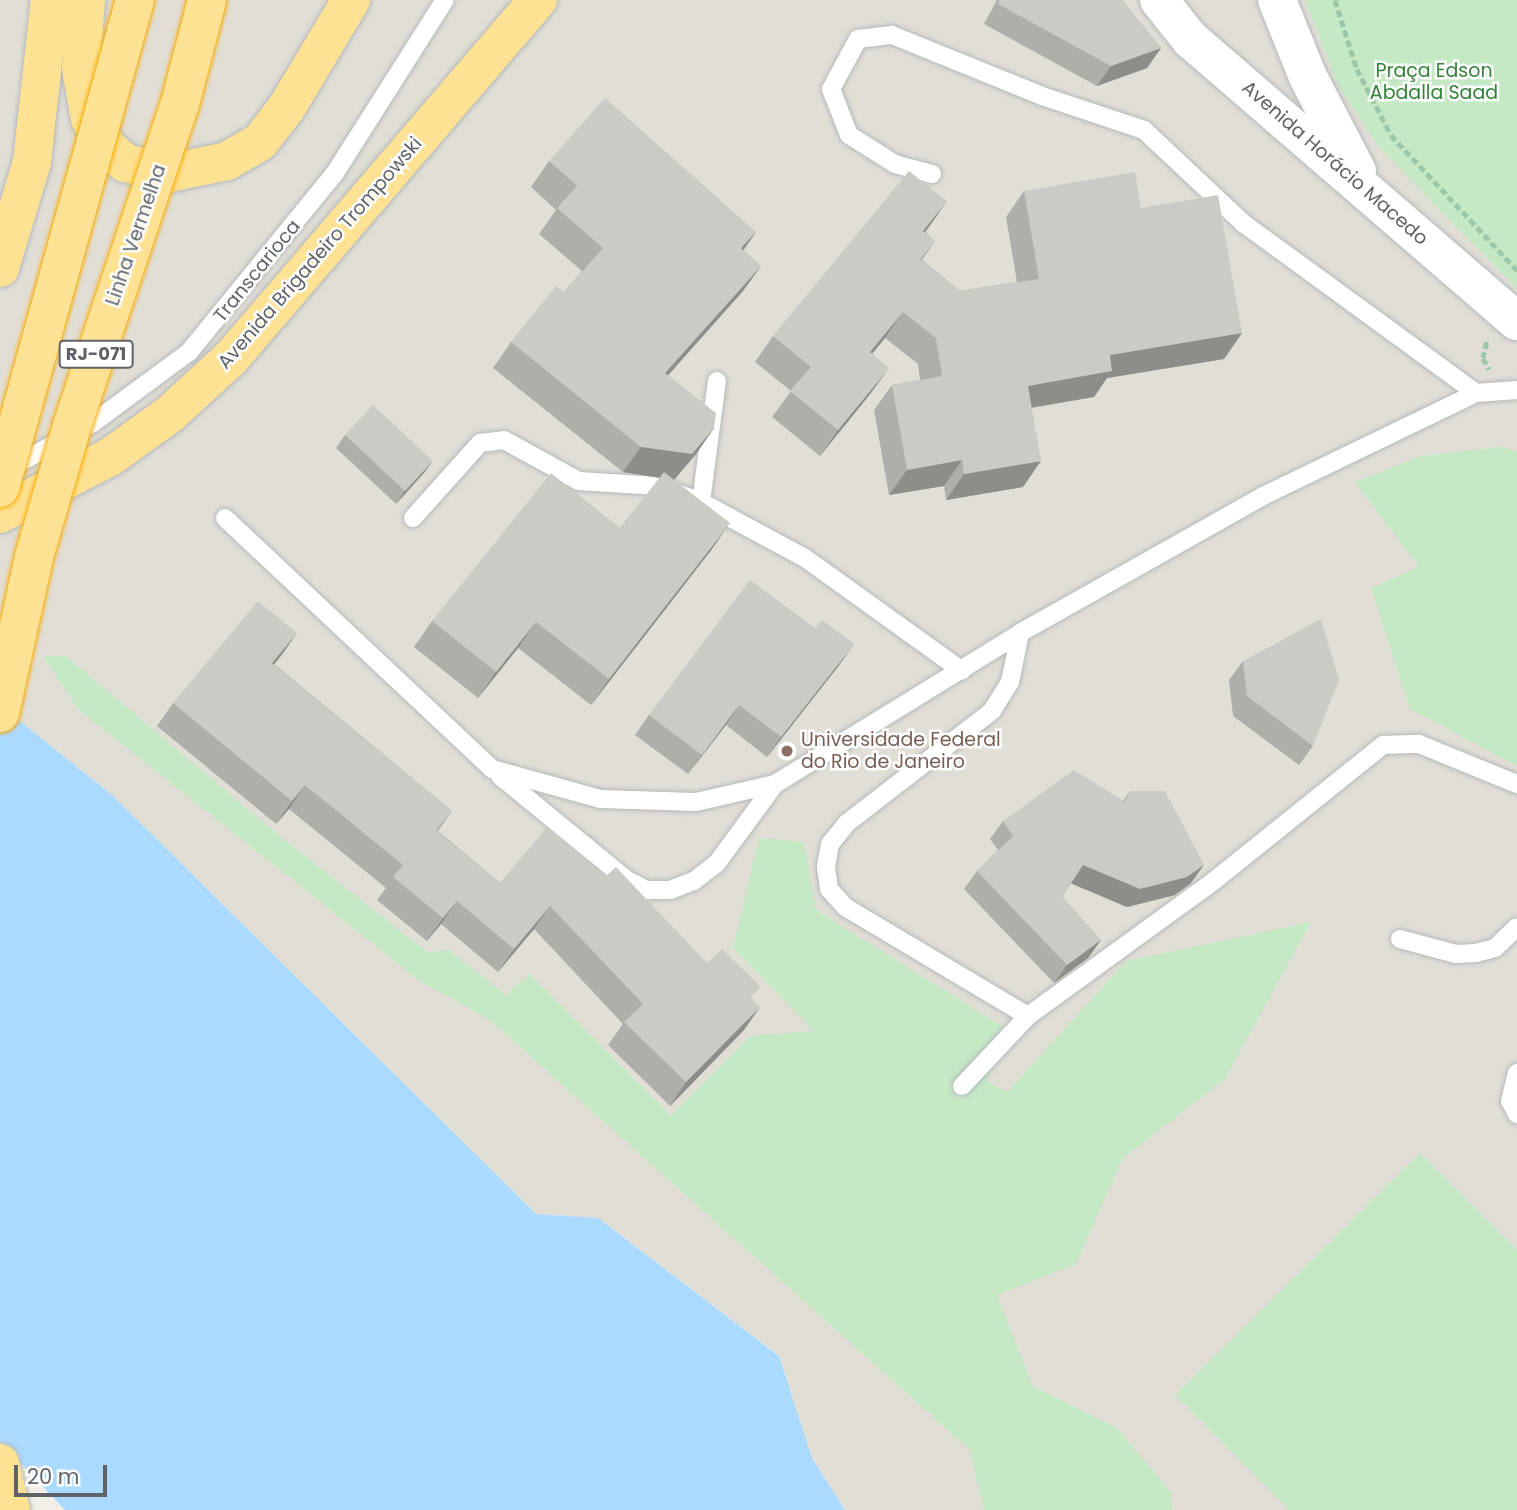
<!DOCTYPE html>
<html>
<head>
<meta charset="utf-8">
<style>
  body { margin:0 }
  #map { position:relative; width:1517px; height:1510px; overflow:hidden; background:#f1efe8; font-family:Poppins,sans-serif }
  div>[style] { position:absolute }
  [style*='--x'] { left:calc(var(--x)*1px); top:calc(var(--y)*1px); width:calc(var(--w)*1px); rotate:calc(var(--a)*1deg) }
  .education>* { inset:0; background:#e1ded6 }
  .green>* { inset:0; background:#c5e8c5 }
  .water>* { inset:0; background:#aadaff }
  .path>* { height:4.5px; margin-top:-2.25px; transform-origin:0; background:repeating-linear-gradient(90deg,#9cc7a9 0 7px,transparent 0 10.5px) }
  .roads { filter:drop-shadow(0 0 2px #b5b8bc) drop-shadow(0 0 2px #b5b8bc) }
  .lane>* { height:18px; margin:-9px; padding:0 9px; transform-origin:9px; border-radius:9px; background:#fff }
  .secondary>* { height:38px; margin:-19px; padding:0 19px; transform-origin:19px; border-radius:19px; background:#fff }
  .highway>* { height:38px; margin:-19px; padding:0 19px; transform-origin:19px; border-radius:19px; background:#fde293 }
  .bridges { filter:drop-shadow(0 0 2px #f9ab00) drop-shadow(0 0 2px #f9ab00) }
  .highway-bridge>* { height:38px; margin:-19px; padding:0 19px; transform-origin:19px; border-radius:19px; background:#fde293 }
  .wall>* { inset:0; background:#afaea9 }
  .shaded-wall>* { inset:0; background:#8f8d8a }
  .building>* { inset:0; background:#cccac5; transform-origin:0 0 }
  .dots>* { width:19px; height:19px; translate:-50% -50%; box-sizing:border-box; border:4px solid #fff; border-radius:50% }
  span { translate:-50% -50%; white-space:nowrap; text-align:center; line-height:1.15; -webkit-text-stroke:5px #fff; paint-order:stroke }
  .shield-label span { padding:2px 5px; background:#fff; border:2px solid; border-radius:5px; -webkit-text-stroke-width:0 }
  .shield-label { font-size:18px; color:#5f6368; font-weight:700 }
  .park-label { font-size:19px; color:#348238 }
  .street-label { font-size:19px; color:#5f6368 }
  .education-label { font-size:19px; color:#785e54 }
  .left { translate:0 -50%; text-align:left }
  .scale { position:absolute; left:14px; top:1465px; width:93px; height:32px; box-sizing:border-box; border:4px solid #5f6368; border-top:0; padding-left:9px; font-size:21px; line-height:24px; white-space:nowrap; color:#5f6368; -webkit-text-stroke:5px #fff; paint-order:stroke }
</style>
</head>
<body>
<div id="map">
  <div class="education">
    <div style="clip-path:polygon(0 0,1517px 0,1517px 1510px,845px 1510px,812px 1458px,779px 1355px,598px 1218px,536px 1214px,113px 796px,0 705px)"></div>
  </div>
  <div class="green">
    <div style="clip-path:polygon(1305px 0,1517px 0,1517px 289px,1379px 147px,1338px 85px)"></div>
    <div style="clip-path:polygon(1501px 447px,1517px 452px,1517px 766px,1410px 709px,1371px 588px,1419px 567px,1355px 482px,1421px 456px)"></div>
    <div style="clip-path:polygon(43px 656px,66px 656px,276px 833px,427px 952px,449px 950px,506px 995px,530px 974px,671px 1115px,750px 1036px,814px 1031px,733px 948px,759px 838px,804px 842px,816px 910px,1007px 1029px,987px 1081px,1007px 1092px,1126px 961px,1311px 922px,1225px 1079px,1123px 1158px,1076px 1264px,997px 1295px,1033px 1387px,1117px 1428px,1171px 1492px,1172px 1510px,984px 1510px,970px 1450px,490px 1020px,418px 980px,78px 709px)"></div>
    <div style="clip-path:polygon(1420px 1153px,1517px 1250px,1517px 1510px,1289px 1510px,1175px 1395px)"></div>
  </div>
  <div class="water">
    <div style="clip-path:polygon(0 705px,113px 796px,536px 1214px,598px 1218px,779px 1356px,812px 1458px,845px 1510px,65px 1510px,0 1441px)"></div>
  </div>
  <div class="path">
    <div style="--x:1335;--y:0;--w:72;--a:72.3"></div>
    <div style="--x:1357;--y:69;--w:74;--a:62.7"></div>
    <div style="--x:1391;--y:135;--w:185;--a:47"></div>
    <div style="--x:1487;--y:342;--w:16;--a:104"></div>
    <div style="--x:1483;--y:358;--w:13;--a:61"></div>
  </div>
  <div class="roads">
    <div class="lane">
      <div style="--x:932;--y:174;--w:38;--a:-165"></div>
      <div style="--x:895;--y:164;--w:54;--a:-147.8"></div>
      <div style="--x:849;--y:135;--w:49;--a:-111.4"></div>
      <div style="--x:831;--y:89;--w:57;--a:-61.6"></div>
      <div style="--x:858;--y:39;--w:34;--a:-7"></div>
      <div style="--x:892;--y:35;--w:162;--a:22.1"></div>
      <div style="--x:1042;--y:96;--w:108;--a:18.4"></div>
      <div style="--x:1144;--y:130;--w:136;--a:43.2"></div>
      <div style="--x:1243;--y:223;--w:288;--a:36.1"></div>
      <div style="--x:6;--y:470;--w:99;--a:-28.4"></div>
      <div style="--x:93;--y:423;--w:119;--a:-36.5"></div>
      <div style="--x:189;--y:352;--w:231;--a:-50.8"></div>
      <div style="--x:335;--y:173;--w:205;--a:-57.6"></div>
      <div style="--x:701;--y:502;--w:122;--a:-82.5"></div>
      <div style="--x:225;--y:518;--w:366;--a:43.2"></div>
      <div style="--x:492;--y:769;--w:112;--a:15.5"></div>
      <div style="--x:600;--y:799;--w:96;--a:1.8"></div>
      <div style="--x:696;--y:802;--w:81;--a:-12.8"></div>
      <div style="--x:775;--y:784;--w:288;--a:-31.6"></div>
      <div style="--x:1020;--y:633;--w:277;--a:-29.4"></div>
      <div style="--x:1261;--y:497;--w:239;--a:-25.8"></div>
      <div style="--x:1476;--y:393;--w:41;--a:-4.2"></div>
      <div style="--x:413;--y:518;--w:101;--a:-48.2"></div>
      <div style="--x:480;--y:443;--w:24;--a:-7"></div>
      <div style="--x:504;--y:440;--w:85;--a:28.7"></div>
      <div style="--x:579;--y:481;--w:78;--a:3.7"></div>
      <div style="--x:657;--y:486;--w:47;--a:20"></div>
      <div style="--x:701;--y:502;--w:118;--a:28.3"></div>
      <div style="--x:805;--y:558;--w:193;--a:35.7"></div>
      <div style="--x:1020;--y:633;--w:50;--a:101.5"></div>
      <div style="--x:1010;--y:682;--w:34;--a:122"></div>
      <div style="--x:992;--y:711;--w:183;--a:142.3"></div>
      <div style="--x:847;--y:823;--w:27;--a:129"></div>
      <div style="--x:830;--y:844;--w:23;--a:100"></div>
      <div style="--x:826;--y:867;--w:22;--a:82"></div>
      <div style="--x:829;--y:889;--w:24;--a:48"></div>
      <div style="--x:845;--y:907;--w:213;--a:30.8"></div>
      <div style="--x:1028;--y:1016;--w:231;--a:-36"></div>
      <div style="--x:1215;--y:880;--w:216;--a:-38.8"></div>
      <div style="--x:1383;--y:745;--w:36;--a:-2"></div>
      <div style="--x:1419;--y:744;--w:106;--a:22.2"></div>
      <div style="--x:500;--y:776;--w:164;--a:39.3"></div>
      <div style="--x:627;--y:880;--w:22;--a:27"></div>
      <div style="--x:647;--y:890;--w:23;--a:0"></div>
      <div style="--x:670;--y:890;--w:26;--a:-21"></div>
      <div style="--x:694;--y:881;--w:29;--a:-38"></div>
      <div style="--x:717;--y:863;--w:98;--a:-53.7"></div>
      <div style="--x:1400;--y:939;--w:58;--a:15"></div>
      <div style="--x:1456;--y:954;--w:20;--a:-3"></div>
      <div style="--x:1476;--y:953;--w:20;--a:-15"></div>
      <div style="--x:1495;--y:948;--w:30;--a:-44"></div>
      <div style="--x:1517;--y:1073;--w:29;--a:104"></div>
      <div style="--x:1510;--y:1101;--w:15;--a:62"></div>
      <div style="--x:962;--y:1086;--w:96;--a:-46.7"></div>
    </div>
    <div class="secondary">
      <div style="--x:1159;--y:0;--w:50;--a:51.5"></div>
      <div style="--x:1190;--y:39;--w:432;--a:40.8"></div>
      <div style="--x:1277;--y:0;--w:83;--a:68.1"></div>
      <div style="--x:1308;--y:77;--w:106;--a:62.5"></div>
    </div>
    <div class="highway">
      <div style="--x:86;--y:0;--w:69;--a:94.1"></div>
      <div style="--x:81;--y:69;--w:51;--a:79.8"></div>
      <div style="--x:90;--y:119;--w:34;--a:58"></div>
      <div style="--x:108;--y:148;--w:23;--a:41"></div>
      <div style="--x:125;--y:163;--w:45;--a:12.8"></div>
      <div style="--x:169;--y:173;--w:59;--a:-11.7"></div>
      <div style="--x:227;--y:161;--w:38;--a:-30"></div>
      <div style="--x:260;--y:142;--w:44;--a:-52.4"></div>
      <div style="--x:287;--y:107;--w:125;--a:-59.1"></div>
      <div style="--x:0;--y:268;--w:111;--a:-73.2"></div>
      <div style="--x:32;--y:162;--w:163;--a:-83.7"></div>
      <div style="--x:0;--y:514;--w:124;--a:-27.4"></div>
      <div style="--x:110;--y:457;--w:74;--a:-35.6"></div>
      <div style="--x:170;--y:414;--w:83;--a:-42.6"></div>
      <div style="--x:231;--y:358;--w:472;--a:-49.4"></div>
      <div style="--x:0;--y:1463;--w:48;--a:76.8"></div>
    </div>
  </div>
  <div class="bridges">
    <div class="highway-bridge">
      <div style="--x:0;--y:488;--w:506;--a:-74.54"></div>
      <div style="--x:0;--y:713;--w:160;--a:-77.7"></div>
      <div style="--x:34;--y:557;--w:140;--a:-73.8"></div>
      <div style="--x:73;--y:423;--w:336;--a:-71.5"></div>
      <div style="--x:180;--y:104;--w:107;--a:-75.4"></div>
    </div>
  </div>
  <div class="wall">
    <div style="clip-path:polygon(997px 0,1122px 0,1161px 48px,1147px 68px,1097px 86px,984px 24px)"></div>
    <div style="clip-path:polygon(549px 161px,756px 232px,743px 250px,761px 266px,743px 291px,668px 375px,714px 428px,696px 454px,674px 480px,712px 549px,591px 705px,518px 648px,478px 698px,414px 647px,432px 621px,620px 528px,660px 478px,623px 472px,493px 368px,511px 342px,564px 292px,582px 271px,539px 234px,556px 210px,531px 187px)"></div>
    <div style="clip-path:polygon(1024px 191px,1141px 208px,1242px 333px,1224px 359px,1107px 378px,1094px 397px,1032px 408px,1023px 487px,946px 500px,944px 486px,889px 495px,874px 410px,892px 385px,920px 380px,918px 364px,885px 338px,872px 354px,871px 393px,820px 456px,772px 417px,791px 391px,755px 362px,773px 336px,947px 201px,925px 232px,935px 241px,922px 260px,960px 291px,1017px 282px,1006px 217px)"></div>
    <div style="clip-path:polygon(345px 435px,433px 461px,423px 474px,396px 504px,336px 448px)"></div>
    <div style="clip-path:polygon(297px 633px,274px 664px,452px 811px,438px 831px,500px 883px,707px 963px,752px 999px,744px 1030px,670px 1106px,608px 1045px,623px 1024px,534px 929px,498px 972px,441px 924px,427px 941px,377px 900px,386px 888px,289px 809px,276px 824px,157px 726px,173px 703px)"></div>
    <div style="clip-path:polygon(1243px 661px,1313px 746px,1299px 765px,1233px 716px,1229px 680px)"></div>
    <div style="clip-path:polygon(840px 664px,767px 757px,726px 725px,688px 774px,635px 735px,649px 715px)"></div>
    <div style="clip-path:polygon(1130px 791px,1191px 883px,1175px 895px,1127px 907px,1071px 883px,1062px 897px,1101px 940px,1088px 958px,1054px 983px,964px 889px,977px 871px,998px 850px,990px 839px,1003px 821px,1123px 801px)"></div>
  </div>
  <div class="shaded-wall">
    <div style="clip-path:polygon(1161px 48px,1147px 68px,1097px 86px,1111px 66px)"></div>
    <div style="clip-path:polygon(947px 201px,929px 227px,905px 256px,923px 231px)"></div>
    <div style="clip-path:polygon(756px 232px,738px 258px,741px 248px)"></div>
    <div style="clip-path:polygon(761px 266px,743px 291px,647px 399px,665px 373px)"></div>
    <div style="clip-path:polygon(903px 312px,885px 338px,852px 378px,870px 352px)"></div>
    <div style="clip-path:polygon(1242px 333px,1224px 359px,1107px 378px,1094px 397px,1010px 411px,1028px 386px,1110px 355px)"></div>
    <div style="clip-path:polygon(889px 368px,871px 393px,820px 456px,838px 430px)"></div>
    <div style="clip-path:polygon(714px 428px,696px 454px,674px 480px,623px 472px,641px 447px)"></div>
    <div style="clip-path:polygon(962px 460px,944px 486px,889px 495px,907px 470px)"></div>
    <div style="clip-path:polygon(433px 461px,423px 474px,396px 504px,405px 490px)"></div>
    <div style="clip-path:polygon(1041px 461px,1023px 487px,946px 500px,964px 474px)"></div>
    <div style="clip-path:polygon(730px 523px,712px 549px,591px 705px,609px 679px)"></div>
    <div style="clip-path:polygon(536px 622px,518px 648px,478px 698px,496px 672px)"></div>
    <div style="clip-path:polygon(297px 633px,281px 656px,256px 686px,272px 663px)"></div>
    <div style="clip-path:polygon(854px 644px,840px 664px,767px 757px,781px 737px)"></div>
    <div style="clip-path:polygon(739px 705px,726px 725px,688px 774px,702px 755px)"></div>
    <div style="clip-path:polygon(305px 785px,289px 809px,276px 824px,292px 801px)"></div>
    <div style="clip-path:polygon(1083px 865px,1204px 865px,1191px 883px,1175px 895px,1127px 907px,1070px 883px)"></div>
    <div style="clip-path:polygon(457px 901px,441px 924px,427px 941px,443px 918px)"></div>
    <div style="clip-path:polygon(550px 906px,534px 929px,498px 972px,514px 949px)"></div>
    <div style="clip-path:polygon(1101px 940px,1088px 958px,1054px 983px,1067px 965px)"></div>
    <div style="clip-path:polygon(760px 1007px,744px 1030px,670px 1106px,686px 1082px)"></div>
  </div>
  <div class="building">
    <div style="clip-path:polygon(1000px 0,1122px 0,1161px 48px,1111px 66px,998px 4px)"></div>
    <div style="clip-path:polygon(605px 98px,756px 232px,741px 248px,761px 266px,665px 373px,716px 413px,714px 428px,692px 454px,641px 447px,511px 342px,556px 286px,564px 292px,603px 248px,557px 208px,577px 186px,549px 161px)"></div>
    <div style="clip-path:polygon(909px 171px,947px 201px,923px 231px,935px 241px,920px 259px,960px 291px,1039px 279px,1024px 191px,1135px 172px,1141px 208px,1218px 195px,1242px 333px,1110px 355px,1112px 371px,1028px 386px,1041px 461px,964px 474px,962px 460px,907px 470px,892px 385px,942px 376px,936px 338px,903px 312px,870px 352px,889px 368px,838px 430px,790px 391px,811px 367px,773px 336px)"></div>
    <div style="left:373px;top:405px;width:82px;height:41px;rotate:43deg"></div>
    <div style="clip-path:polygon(664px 472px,730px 523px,609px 679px,536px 622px,496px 672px,432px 621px,551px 473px,620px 528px)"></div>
    <div style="clip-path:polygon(750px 580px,815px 628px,822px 620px,854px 644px,781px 737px,739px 705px,702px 755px,649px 715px)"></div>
    <div style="clip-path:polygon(258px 601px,297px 633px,272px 663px,452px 811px,436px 830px,500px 883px,547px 827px,606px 876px,616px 867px,707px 963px,722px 949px,761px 987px,750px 997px,760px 1007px,686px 1082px,624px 1022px,643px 1004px,550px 906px,514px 949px,457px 901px,443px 918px,393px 877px,403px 865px,305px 785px,292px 801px,173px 703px)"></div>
    <div style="clip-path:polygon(1321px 619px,1339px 680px,1313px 746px,1247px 696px,1243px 661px)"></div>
    <div style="clip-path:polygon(1074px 770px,1125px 802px,1130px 791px,1165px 791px,1204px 865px,1187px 877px,1140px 889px,1083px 865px,1062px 897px,1101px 940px,1067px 965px,977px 871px,1013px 836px,1003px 821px)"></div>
  </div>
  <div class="dots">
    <div style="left:787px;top:751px;background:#8d6e63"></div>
  </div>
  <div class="shield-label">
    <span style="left:96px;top:354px">RJ-071</span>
  </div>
  <div class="park-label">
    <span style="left:1434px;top:82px">Praça Edson<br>Abdalla Saad</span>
  </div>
  <div class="street-label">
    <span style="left:1335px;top:163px;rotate:41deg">Avenida Horácio Macedo</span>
    <span style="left:136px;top:235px;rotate:-71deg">Linha Vermelha</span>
    <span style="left:320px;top:253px;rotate:-49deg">Avenida Brigadeiro Trompowski</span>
    <span style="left:257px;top:271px;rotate:-51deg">Transcarioca</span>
  </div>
  <div class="education-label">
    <span class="left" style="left:801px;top:751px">Universidade Federal<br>do Rio de Janeiro</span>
  </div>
  <div class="scale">20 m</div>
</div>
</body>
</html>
